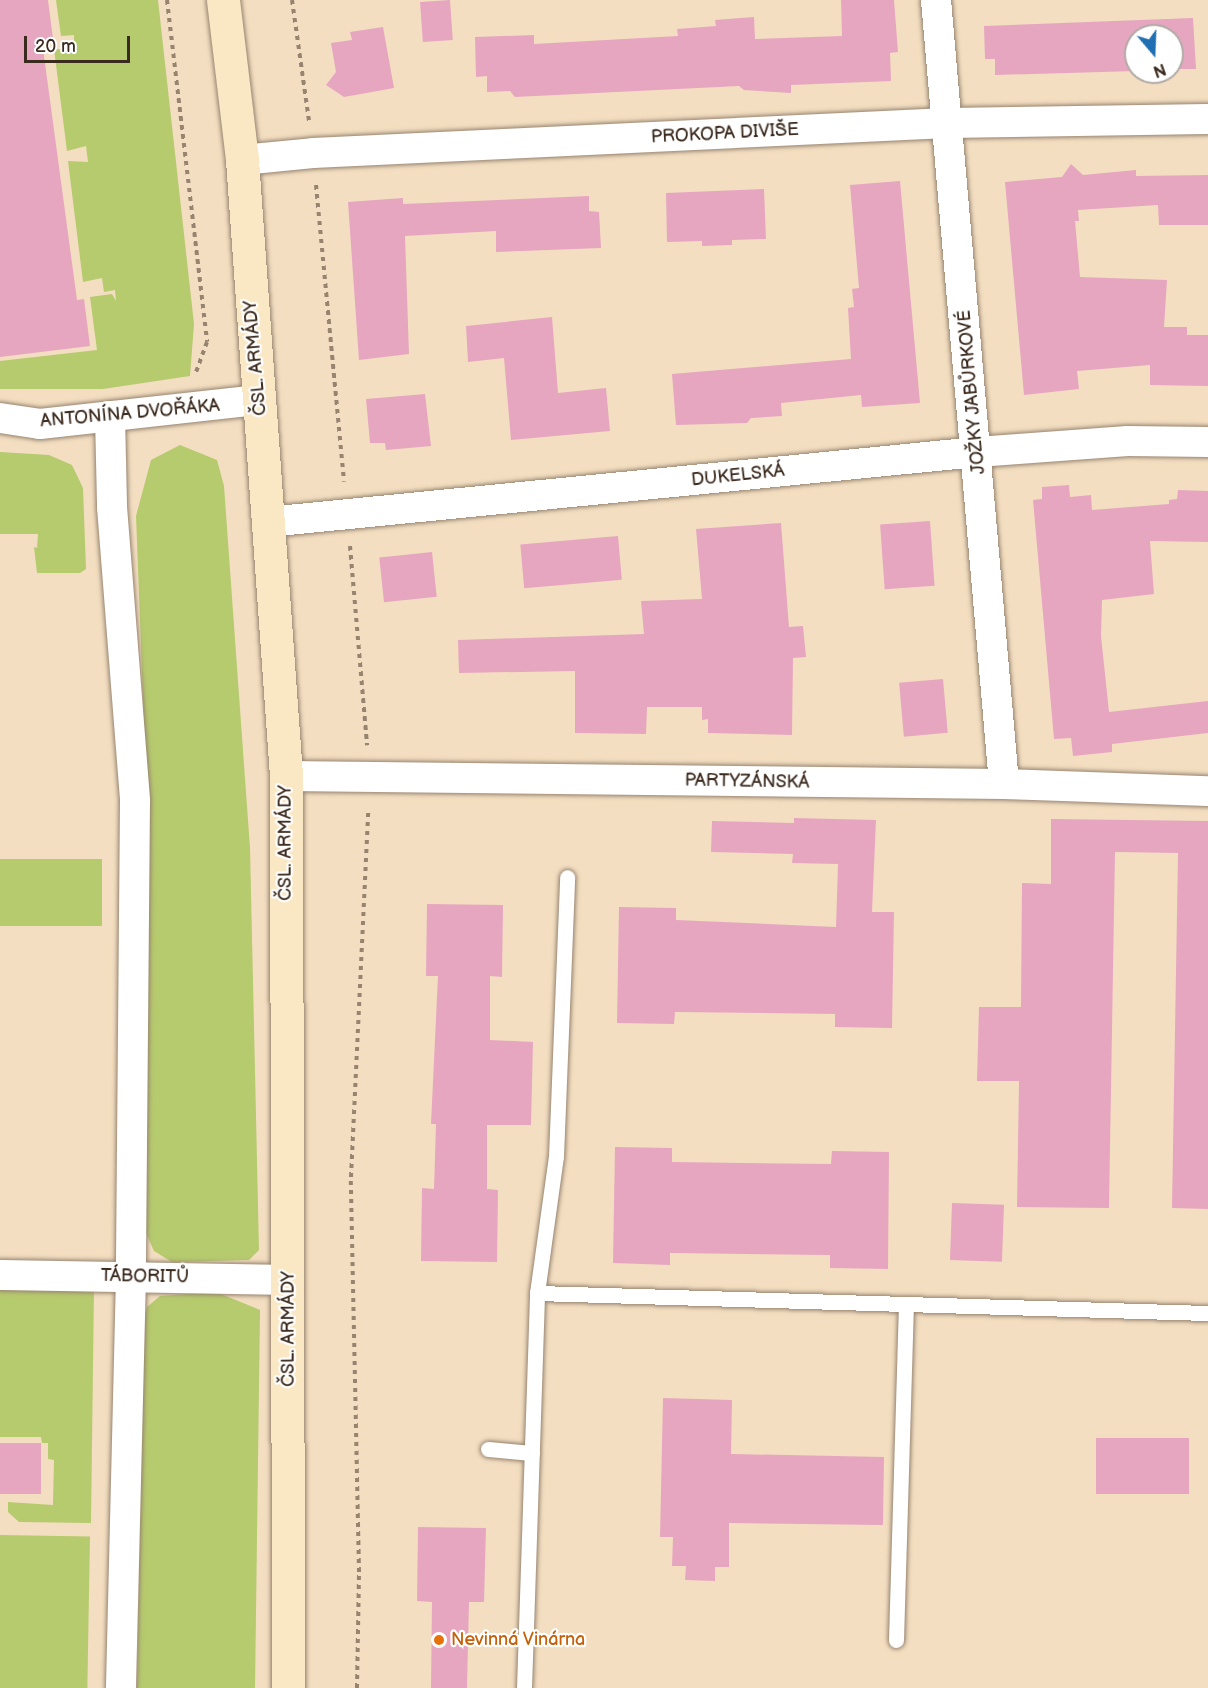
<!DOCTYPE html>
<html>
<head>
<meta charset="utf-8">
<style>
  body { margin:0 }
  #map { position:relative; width:1208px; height:1688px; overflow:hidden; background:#f3dec1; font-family:"Balsamiq Sans",sans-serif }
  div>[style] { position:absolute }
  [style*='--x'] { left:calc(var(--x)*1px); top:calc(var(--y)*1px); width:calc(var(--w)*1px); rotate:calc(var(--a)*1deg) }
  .green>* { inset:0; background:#b6ca6e; transform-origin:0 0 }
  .building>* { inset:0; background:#e6a6c0; transform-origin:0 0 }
  .path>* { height:4px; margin-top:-2px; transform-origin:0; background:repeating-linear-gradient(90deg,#978470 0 4.5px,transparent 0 9px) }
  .roads { filter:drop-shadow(0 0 2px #978470) drop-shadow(0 0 2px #978470) }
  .lane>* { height:15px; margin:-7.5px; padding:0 7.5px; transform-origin:7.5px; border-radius:7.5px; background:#fff }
  .street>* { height:30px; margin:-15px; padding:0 15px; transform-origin:15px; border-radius:15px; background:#fff }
  .secondary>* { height:33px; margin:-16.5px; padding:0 16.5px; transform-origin:16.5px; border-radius:16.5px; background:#fae7c3 }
  .dots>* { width:16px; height:16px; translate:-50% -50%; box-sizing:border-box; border:3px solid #fff; border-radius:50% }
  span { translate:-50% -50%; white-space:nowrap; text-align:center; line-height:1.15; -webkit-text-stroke:4.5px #fff; paint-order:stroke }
  .street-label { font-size:18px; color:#3b2a1e }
  .food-label { font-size:18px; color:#c56008 }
  .left { translate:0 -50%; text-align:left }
  .north { position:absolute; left:1124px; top:24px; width:60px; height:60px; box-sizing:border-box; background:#fff; border:2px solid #b1aaa5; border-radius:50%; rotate:161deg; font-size:16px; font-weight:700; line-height:24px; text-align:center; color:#3b2a1e }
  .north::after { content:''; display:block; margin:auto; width:21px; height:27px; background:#1f6fb2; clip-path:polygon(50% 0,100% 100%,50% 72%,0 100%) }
  .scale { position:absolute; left:24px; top:36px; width:106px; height:27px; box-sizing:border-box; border:3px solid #3b2a1e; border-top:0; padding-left:8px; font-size:18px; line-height:21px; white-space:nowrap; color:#3b2a1e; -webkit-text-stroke:4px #fff; paint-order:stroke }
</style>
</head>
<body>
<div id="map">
  <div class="green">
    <div style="clip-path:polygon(56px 0,158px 0,194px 324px,190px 376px,103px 389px,0 389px,0 361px,97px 350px,90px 297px,112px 294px,116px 301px,115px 290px,104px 292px,102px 278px,83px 282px,68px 161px,88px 162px,86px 146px,67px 151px,54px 49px,74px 50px,74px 35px,61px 36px)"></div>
    <div style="clip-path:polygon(180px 445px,217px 460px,224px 486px,250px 848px,259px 1250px,249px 1260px,172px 1262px,154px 1251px,145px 1231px,147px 803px,136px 516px,151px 460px)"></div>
    <div style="clip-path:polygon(0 452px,49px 455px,72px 465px,83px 488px,86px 569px,80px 573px,37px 573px,34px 547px,37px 548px,38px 534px,0 534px)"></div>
    <div style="left:0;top:859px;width:102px;height:67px"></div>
    <div style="clip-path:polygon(0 1281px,94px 1288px,91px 1523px,19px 1522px,8px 1512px,8px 1502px,53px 1505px,54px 1460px,48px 1459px,48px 1443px,42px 1443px,41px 1437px,0 1437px)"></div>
    <div style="clip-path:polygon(216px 1292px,260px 1310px,255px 1688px,137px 1688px,143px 1321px,147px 1307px,160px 1296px)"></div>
    <div style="left:0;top:1535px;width:90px;height:153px;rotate:1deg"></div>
  </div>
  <div class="building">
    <div style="clip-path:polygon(0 0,48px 0,53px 39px,42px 41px,77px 300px,84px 299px,90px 346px,0 357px)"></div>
    <div style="left:450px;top:0;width:40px;height:30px;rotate:86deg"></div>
    <div style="clip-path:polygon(841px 0,894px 0,898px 52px,890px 53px,891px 81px,791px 85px,791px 93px,744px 90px,739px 86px,515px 97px,510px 91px,487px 92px,487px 76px,476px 77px,475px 37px,534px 35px,534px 44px,678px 36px,677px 29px,716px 26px,715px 20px,754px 17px,755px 39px,842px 36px)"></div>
    <div style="clip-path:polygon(1193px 18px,1196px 69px,1172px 69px,1172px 36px,1136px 36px,1136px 71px,995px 75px,995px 59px,985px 59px,984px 26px)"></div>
    <div style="clip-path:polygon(383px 27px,394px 88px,344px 97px,326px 85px,336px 72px,331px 43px,352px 40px,350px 32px)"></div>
    <div style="clip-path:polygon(1071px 164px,1083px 175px,1136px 170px,1136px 176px,1208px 175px,1208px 225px,1159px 225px,1158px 205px,1078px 210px,1079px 221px,1075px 221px,1080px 277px,1167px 280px,1164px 327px,1187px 327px,1187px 335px,1208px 335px,1208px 386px,1150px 385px,1150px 365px,1077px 371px,1079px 389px,1024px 395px,1005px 182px,1062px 177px)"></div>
    <div style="clip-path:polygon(900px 181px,920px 403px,862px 407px,861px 395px,781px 403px,782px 416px,751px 418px,747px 423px,676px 425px,672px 374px,851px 359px,848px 308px,854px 307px,852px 289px,859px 288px,850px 185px)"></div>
    <div style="clip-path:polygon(764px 189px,766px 239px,732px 240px,732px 245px,702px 246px,702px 241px,667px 242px,666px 193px)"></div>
    <div style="clip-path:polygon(589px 196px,589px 211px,599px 212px,601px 248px,496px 252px,496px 231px,405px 236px,409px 354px,359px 360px,348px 202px,403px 198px,403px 204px)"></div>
    <div style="clip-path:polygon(552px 317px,558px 393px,606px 388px,610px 431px,511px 440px,504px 358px,468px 362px,466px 326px)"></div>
    <div style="clip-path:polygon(425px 394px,431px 446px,386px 450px,385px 443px,370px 443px,366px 399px)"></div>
    <div style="clip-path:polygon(1069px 485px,1070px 497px,1091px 495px,1092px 510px,1169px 504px,1169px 500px,1177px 499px,1178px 490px,1208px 491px,1208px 542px,1150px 541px,1154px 594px,1102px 600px,1101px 636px,1109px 712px,1208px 701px,1208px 733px,1112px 744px,1112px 752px,1073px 756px,1071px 738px,1054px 739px,1033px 500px,1042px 499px,1042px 487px)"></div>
    <div style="left:930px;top:521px;width:65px;height:50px;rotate:86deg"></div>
    <div style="clip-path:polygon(781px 523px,789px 627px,803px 626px,806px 657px,793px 658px,792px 735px,708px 733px,708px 719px,702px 720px,702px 707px,647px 707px,646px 734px,575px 733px,575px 671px,459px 673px,458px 640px,644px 634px,641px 601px,702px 599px,696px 529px)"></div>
    <div style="left:618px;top:536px;width:44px;height:98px;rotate:85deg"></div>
    <div style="left:432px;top:552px;width:45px;height:53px;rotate:84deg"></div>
    <div style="left:943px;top:679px;width:54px;height:44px;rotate:85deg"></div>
    <div style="clip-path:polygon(794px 818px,876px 820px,872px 912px,894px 912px,892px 1028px,835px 1027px,835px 1014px,675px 1012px,674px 1024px,617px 1023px,619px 907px,676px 908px,676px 920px,836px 927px,838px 864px,792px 863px,793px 854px,711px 852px,712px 821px,794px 823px)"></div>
    <div style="clip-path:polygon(1051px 819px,1208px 821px,1208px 1209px,1172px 1208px,1178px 853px,1115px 852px,1109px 1208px,1017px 1207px,1019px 1081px,977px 1081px,979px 1007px,1021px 1007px,1022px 883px,1051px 884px)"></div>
    <div style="clip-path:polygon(427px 904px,503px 905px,502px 977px,490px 976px,490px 1040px,533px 1042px,531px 1125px,487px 1125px,487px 1189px,498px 1190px,497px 1262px,421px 1261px,422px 1188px,434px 1189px,436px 1124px,431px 1124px,438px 976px,426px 976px)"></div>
    <div style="clip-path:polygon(615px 1147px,672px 1148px,672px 1162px,831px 1164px,832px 1151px,889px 1152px,888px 1269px,830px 1268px,830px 1255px,670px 1253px,670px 1265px,613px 1263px)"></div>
    <div style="left:952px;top:1203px;width:52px;height:57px;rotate:2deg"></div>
    <div style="clip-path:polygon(663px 1398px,732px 1400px,731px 1454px,884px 1457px,883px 1525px,729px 1523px,729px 1567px,715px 1567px,715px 1581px,685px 1580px,686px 1566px,672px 1566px,673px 1537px,660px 1537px)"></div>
    <div style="left:1096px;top:1438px;width:93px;height:56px"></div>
    <div style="left:0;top:1443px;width:41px;height:51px"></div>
    <div style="clip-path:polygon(418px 1527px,486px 1528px,484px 1602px,469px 1602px,467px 1688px,431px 1688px,432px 1602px,417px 1601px)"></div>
  </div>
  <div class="path">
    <div style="--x:167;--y:0;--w:344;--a:83.3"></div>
    <div style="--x:207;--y:342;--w:33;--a:110"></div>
    <div style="--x:292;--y:0;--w:122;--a:82"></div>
    <div style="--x:316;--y:185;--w:298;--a:84.6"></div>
    <div style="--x:350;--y:546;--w:200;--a:85.1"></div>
    <div style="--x:357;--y:1688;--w:116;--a:-89"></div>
    <div style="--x:359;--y:1572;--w:395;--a:-91.2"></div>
    <div style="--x:351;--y:1177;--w:367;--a:-87.3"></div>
  </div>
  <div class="roads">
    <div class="lane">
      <div style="--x:537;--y:1293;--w:671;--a:1.71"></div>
      <div style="--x:488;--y:1449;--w:44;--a:5.2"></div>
      <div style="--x:896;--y:1640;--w:336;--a:-88.3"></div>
      <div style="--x:524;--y:1688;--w:395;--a:-88.1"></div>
      <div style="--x:537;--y:1293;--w:138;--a:-82.1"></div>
      <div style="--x:556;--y:1156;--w:279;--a:-87.7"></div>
    </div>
    <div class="street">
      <div style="--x:936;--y:0;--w:787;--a:85.04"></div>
      <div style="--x:242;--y:160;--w:71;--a:-5.6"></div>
      <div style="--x:313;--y:153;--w:635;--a:-2.71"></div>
      <div style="--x:947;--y:123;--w:261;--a:-0.9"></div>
      <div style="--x:110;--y:416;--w:91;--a:88.7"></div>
      <div style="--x:112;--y:507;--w:295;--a:85.5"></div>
      <div style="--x:135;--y:801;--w:475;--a:90.5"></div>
      <div style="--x:131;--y:1276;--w:412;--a:91.4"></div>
      <div style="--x:0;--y:418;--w:40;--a:8.5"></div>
      <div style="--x:40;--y:424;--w:220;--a:-6.3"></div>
      <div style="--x:268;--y:522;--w:712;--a:-5.64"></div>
      <div style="--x:977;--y:452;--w:151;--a:-4.2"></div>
      <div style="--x:1128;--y:441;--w:80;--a:0.7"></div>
      <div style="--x:286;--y:776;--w:718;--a:0.64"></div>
      <div style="--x:1004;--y:784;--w:204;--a:2"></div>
      <div style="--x:0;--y:1275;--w:289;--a:1"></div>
    </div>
    <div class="secondary">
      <div style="--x:223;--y:0;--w:161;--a:83.2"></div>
      <div style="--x:242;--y:160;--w:618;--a:85.91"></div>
      <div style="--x:286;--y:776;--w:912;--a:89.87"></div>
    </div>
  </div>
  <div class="dots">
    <div style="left:439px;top:1640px;background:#e8710a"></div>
  </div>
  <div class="street-label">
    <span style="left:725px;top:134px;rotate:-3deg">PROKOPA DIVIŠE</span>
    <span style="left:256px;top:358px;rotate:-95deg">ČSL. ARMÁDY</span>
    <span style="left:972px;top:392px;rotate:-95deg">JOŽKY JABŮRKOVÉ</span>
    <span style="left:130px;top:414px;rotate:-5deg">ANTONÍNA DVOŘÁKA</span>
    <span style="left:738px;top:476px;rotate:-6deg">DUKELSKÁ</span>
    <span style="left:747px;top:782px;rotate:1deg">PARTYZÁNSKÁ</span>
    <span style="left:286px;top:843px;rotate:-90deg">ČSL. ARMÁDY</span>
    <span style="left:145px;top:1277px;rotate:1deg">TÁBORITŮ</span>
    <span style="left:289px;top:1329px;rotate:-90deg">ČSL. ARMÁDY</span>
  </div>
  <div class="food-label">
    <span class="left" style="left:451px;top:1640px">Nevinná Vinárna</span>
  </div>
  <div class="north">N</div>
  <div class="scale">20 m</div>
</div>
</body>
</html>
